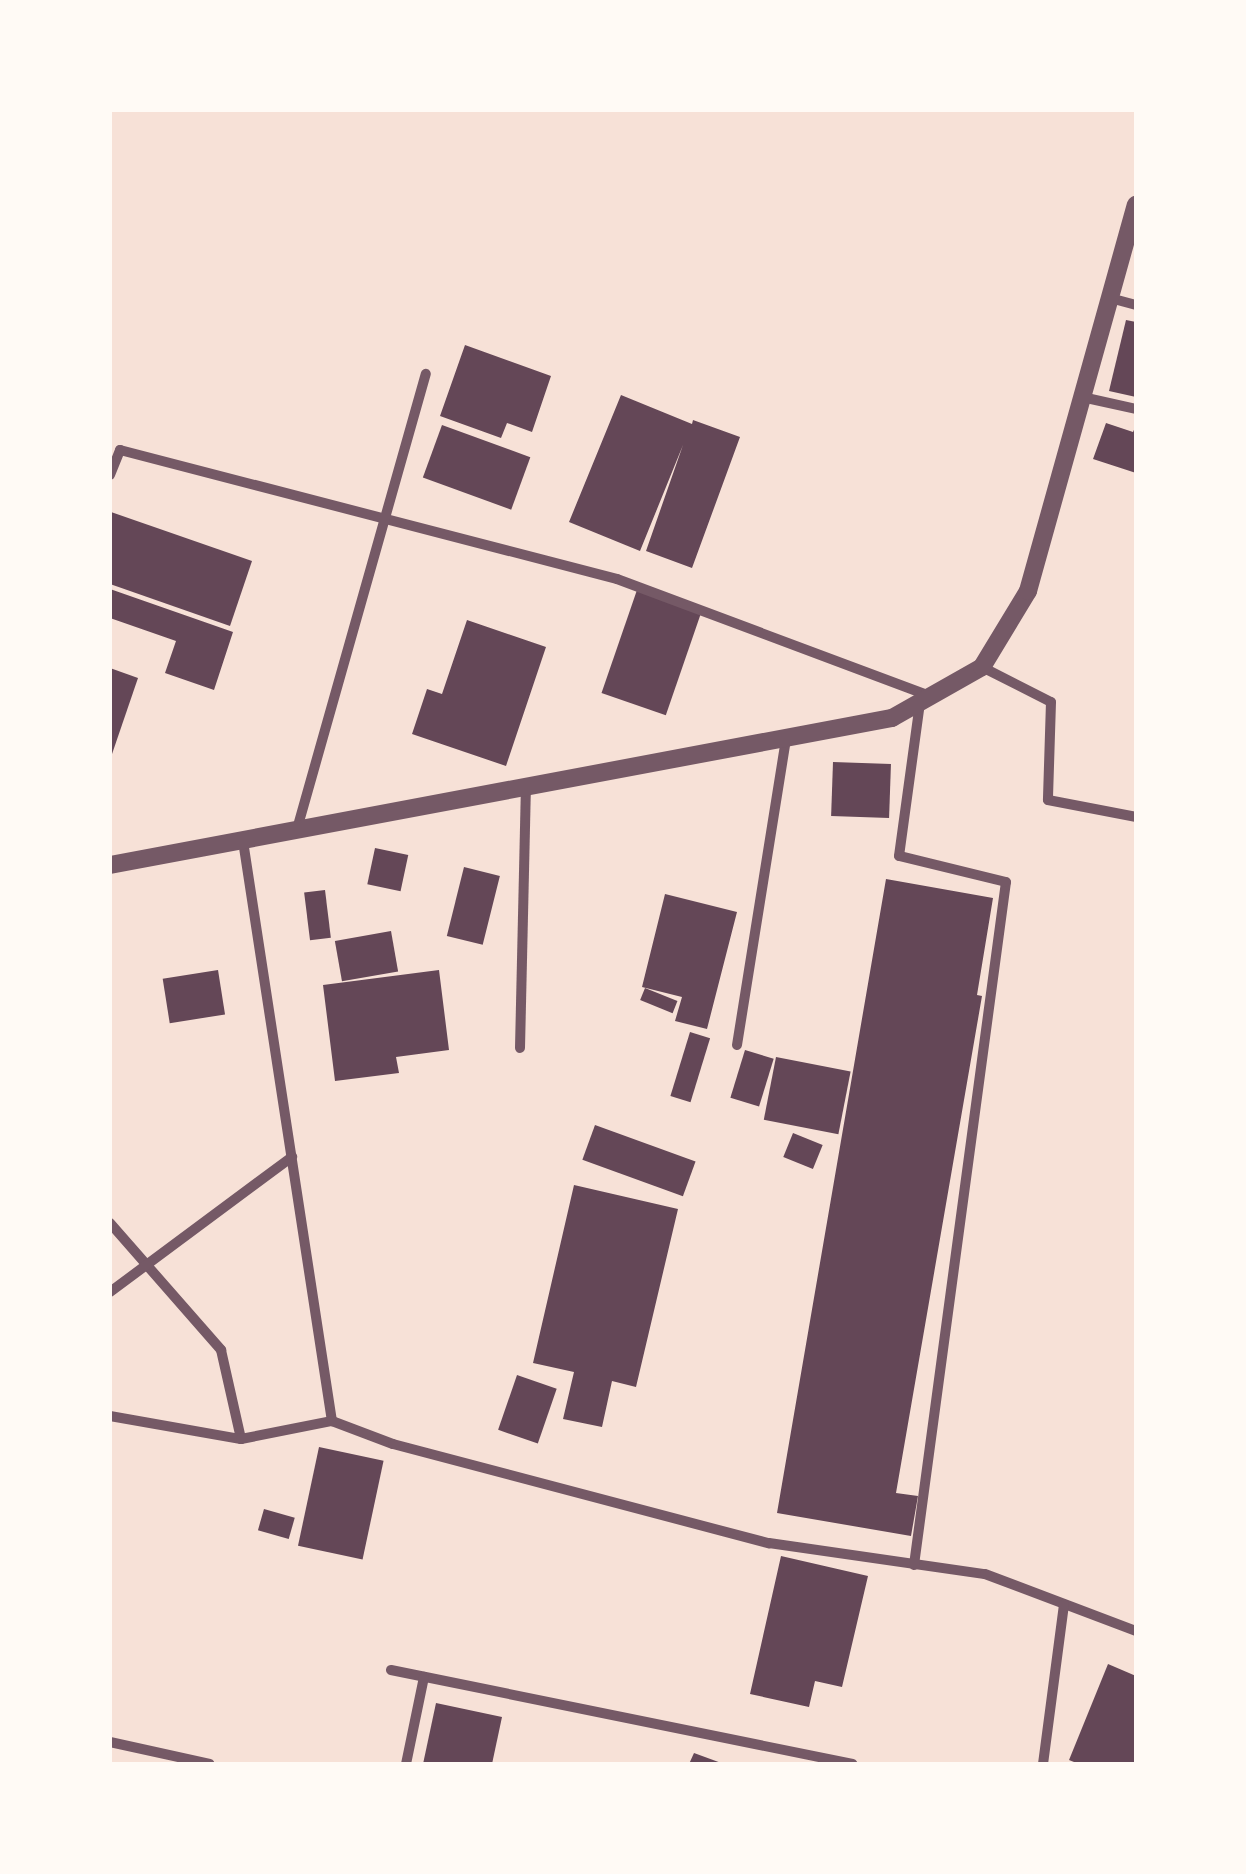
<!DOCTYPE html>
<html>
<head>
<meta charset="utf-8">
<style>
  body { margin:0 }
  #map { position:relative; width:1246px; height:1874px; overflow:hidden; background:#f7e1d7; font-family:"IBM Plex Sans",sans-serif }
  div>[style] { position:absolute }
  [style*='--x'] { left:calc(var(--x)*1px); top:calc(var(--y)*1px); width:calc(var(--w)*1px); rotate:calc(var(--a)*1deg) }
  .building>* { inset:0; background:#644757; transform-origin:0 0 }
  .minor>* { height:10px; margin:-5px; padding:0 5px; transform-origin:5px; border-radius:5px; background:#755966 }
  .tertiary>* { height:18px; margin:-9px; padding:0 9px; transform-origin:9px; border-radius:9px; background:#755966 }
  span { translate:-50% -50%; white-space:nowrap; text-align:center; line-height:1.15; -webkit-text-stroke:9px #fffaf5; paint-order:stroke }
  .frame { position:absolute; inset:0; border:112px solid #fffaf5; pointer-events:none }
</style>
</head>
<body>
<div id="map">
  <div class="building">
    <div style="clip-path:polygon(1126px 320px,1136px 322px,1136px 397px,1109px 391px)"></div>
    <div style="clip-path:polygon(465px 345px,551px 376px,532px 432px,507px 423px,501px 438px,440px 416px)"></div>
    <div style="clip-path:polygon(621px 395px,692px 424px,693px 420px,740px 437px,692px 568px,646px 551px,683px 445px,640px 551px,569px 522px)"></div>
    <div style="clip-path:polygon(1106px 423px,1133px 432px,1136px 425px,1136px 473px,1093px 459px)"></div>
    <div style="left:442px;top:425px;width:94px;height:56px;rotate:20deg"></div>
    <div style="clip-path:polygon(111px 512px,252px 561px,230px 626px,110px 584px)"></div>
    <div style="clip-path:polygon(110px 589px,233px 632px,214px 690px,165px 673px,176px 641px,110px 618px)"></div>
    <div style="left:637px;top:590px;width:68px;height:109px;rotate:19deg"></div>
    <div style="clip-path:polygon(467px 620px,546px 647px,506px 766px,412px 734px,427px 689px,442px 694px)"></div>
    <div style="clip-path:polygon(110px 668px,138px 678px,111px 757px,110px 757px)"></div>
    <div style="left:833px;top:762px;width:58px;height:54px;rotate:2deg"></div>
    <div style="left:375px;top:848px;width:34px;height:37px;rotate:12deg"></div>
    <div style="left:464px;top:867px;width:37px;height:71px;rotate:14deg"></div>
    <div style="clip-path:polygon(886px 879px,993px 898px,977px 995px,982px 996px,896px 1493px,918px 1496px,911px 1536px,777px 1513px)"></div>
    <div style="left:325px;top:890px;width:48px;height:21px;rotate:83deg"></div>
    <div style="clip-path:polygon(665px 894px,737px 912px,707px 1029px,675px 1021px,682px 997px,642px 987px)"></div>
    <div style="left:391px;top:931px;width:41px;height:57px;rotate:80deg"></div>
    <div style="left:218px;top:970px;width:45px;height:56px;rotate:81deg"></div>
    <div style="clip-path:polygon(439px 970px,449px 1050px,396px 1057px,399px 1073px,335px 1081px,323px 985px)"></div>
    <div style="left:645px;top:988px;width:35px;height:13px;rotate:22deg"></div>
    <div style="left:690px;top:1032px;width:21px;height:67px;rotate:17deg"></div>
    <div style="left:745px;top:1050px;width:30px;height:50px;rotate:17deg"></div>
    <div style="left:776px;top:1057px;width:76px;height:64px;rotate:11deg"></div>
    <div style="left:595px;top:1125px;width:107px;height:37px;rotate:20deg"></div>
    <div style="left:793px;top:1133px;width:32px;height:26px;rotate:22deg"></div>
    <div style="clip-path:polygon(574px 1185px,678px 1209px,636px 1387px,612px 1381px,602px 1427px,563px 1419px,574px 1372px,533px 1363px)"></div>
    <div style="left:517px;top:1375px;width:42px;height:58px;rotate:19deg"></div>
    <div style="left:319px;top:1447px;width:66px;height:101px;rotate:12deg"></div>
    <div style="left:264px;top:1509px;width:32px;height:22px;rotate:16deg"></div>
    <div style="clip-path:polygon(781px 1556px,868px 1576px,842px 1687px,815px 1681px,809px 1707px,750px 1694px)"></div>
    <div style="clip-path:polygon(1108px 1664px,1136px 1676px,1136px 1764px,1079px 1764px,1069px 1760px)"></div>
    <div style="clip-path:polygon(436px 1703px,502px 1717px,492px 1764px,423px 1764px)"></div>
    <div style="clip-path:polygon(694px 1753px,724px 1764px,689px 1764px)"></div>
  </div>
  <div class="minor">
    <div style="--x:1110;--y:298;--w:27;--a:15"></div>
    <div style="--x:1082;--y:397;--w:55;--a:12.5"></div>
    <div style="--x:110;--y:475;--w:27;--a:-68"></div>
    <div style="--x:120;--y:450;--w:513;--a:14.55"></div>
    <div style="--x:617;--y:579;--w:334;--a:20.5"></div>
    <div style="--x:982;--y:667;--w:77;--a:26.9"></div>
    <div style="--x:1051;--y:702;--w:98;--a:91.8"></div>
    <div style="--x:1048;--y:800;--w:90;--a:10.9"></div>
    <div style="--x:297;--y:829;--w:473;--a:-74.2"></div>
    <div style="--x:243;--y:841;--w:587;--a:81.28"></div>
    <div style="--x:737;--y:1045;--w:310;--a:-80.9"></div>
    <div style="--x:520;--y:1048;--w:261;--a:-88.7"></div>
    <div style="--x:110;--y:1223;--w:169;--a:48.8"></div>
    <div style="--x:221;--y:1350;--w:91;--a:77.3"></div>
    <div style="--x:110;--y:1292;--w:227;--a:-36.6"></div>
    <div style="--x:110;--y:1416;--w:133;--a:10"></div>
    <div style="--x:241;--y:1439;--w:93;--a:-11.2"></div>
    <div style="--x:332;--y:1421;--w:65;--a:20.7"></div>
    <div style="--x:393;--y:1444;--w:389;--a:14.8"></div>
    <div style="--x:769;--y:1543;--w:218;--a:8.2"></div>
    <div style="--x:985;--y:1574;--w:161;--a:20.7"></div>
    <div style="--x:914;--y:1565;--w:689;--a:-82.33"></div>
    <div style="--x:1006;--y:882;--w:110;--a:-166.3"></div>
    <div style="--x:899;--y:856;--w:154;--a:-82.2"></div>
    <div style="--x:391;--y:1670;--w:471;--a:11.5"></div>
    <div style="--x:110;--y:1742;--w:102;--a:12.4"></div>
    <div style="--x:406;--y:1764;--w:89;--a:-78.3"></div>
    <div style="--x:1043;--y:1764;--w:161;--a:-82.5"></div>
  </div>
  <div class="tertiary">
    <div style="--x:110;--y:865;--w:796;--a:-10.65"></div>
    <div style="--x:892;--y:718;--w:103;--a:-29.5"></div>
    <div style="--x:982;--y:667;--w:89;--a:-58.8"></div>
    <div style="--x:1028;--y:591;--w:401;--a:-74.4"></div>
  </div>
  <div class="frame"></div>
</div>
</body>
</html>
